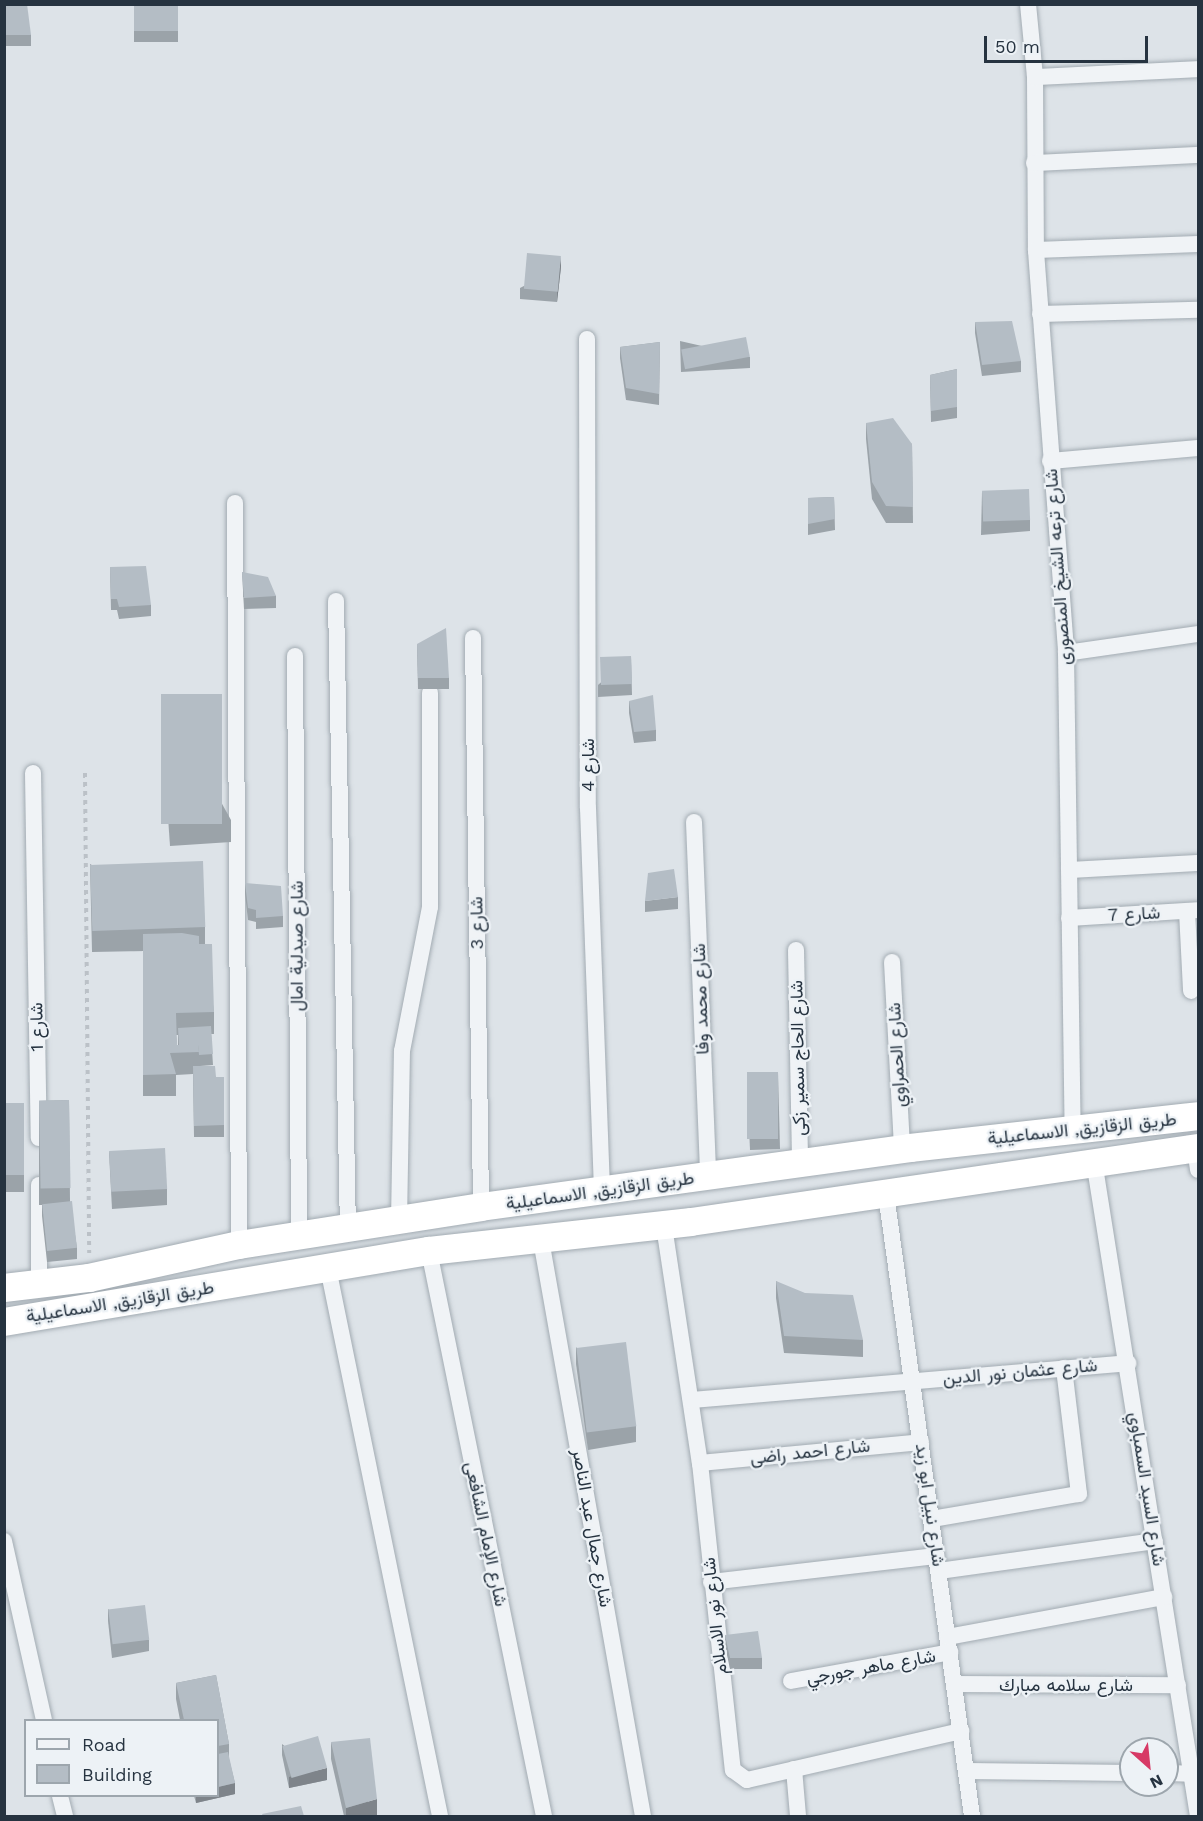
<!DOCTYPE html>
<html>
<head>
<meta charset="utf-8">
<style>
  body { margin:0 }
  #map { position:relative; width:1203px; height:1821px; overflow:hidden; background:#dde3e8; font-family:"Work Sans",Vazirmatn,sans-serif }
  div>[style] { position:absolute }
  [style*='--x'] { left:calc(var(--x)*1px); top:calc(var(--y)*1px); width:calc(var(--w)*1px); rotate:calc(var(--a)*1deg) }
  .path>* { height:4px; margin-top:-2px; transform-origin:0; background:repeating-linear-gradient(90deg,#bbc1c7 0 4.5px,transparent 0 9px) }
  .roads { filter:drop-shadow(0 0 2px #a2abb2) drop-shadow(0 0 2px #a2abb2) }
  .minor>* { height:16px; margin:-8px; padding:0 8px; transform-origin:8px; border-radius:8px; background:#f0f3f6 }
  .trunk>* { height:28px; margin:-14px; padding:0 14px; transform-origin:14px; border-radius:14px; background:#fff }
  .wall>* { inset:0; background:#9ba3a9; transform-origin:0 0 }
  .shaded-wall>* { inset:0; background:#7e848a }
  .building>* { inset:0; background:#b4bdc5; transform-origin:0 0 }
  span { translate:-50% -50%; white-space:nowrap; text-align:center; line-height:1.15; -webkit-text-stroke:4.5px #edf2f6; paint-order:stroke }
  .street-label { font-size:18px; color:#263340 }
  .frame { position:absolute; inset:0; border:6px solid #263340; pointer-events:none }
  .legend { position:absolute; left:24px; top:1719px; width:195px; height:78px; box-sizing:border-box; background:#edf2f6; border:2px solid #9da6ad; margin:0; padding:8px 10px; list-style:none; font-size:18px; color:#263340 }
  .legend li { display:flex; align-items:center; gap:12px; height:30px }
  .legend b { width:30px; border:2px solid #9da6ad }
  .north { position:absolute; left:1119px; top:1737px; width:60px; height:60px; box-sizing:border-box; background:#edf2f6; border:2px solid #9da6ad; border-radius:50%; rotate:153deg; font-size:16px; font-weight:700; line-height:24px; text-align:center; color:#263340 }
  .north::after { content:''; display:block; margin:auto; width:21px; height:27px; background:#d73966; clip-path:polygon(50% 0,100% 100%,50% 72%,0 100%) }
  .scale { position:absolute; left:984px; top:36px; width:164px; height:27px; box-sizing:border-box; border:3px solid #263340; border-top:0; padding-left:8px; font-size:18px; line-height:21px; white-space:nowrap; color:#263340; -webkit-text-stroke:4px #edf2f6; paint-order:stroke }
</style>
</head>
<body>
<div id="map">
  <div class="path">
    <div style="--x:85;--y:773;--w:480;--a:89.5"></div>
  </div>
  <div class="roads">
    <div class="minor">
      <div style="--x:1028;--y:4;--w:73;--a:84.5"></div>
      <div style="--x:1035;--y:77;--w:174;--a:89.7"></div>
      <div style="--x:1036;--y:251;--w:403;--a:85.7"></div>
      <div style="--x:1066;--y:653;--w:477;--a:89.2"></div>
      <div style="--x:1035;--y:77;--w:163;--a:-2.8"></div>
      <div style="--x:1034;--y:163;--w:164;--a:-2.8"></div>
      <div style="--x:1036;--y:250;--w:162;--a:-2.1"></div>
      <div style="--x:1040;--y:314;--w:158;--a:-1.5"></div>
      <div style="--x:587;--y:339;--w:469;--a:89.9"></div>
      <div style="--x:588;--y:808;--w:383;--a:87.9"></div>
      <div style="--x:1050;--y:461;--w:149;--a:-5"></div>
      <div style="--x:235;--y:503;--w:742;--a:89.69"></div>
      <div style="--x:336;--y:601;--w:628;--a:88.91"></div>
      <div style="--x:473;--y:638;--w:569;--a:89.19"></div>
      <div style="--x:1066;--y:653;--w:133;--a:-8.2"></div>
      <div style="--x:295;--y:656;--w:580;--a:89.6"></div>
      <div style="--x:33;--y:773;--w:365;--a:89.1"></div>
      <div style="--x:694;--y:822;--w:353;--a:87.7"></div>
      <div style="--x:1069;--y:870;--w:129;--a:-3.1"></div>
      <div style="--x:1187;--y:911;--w:80;--a:87.1"></div>
      <div style="--x:1069;--y:918;--w:129;--a:-3.5"></div>
      <div style="--x:796;--y:950;--w:215;--a:88.9"></div>
      <div style="--x:892;--y:962;--w:187;--a:86.9"></div>
      <div style="--x:1195;--y:1148;--w:22;--a:82"></div>
      <div style="--x:1094;--y:1161;--w:663;--a:80.98"></div>
      <div style="--x:886;--y:1194;--w:628;--a:82.13"></div>
      <div style="--x:399;--y:1221;--w:170;--a:-89"></div>
      <div style="--x:402;--y:1051;--w:147;--a:-79"></div>
      <div style="--x:430;--y:907;--w:214;--a:-90"></div>
      <div style="--x:664;--y:1226;--w:240;--a:81.4"></div>
      <div style="--x:700;--y:1463;--w:309;--a:83.9"></div>
      <div style="--x:733;--y:1770;--w:17;--a:36"></div>
      <div style="--x:747;--y:1780;--w:220;--a:-12.9"></div>
      <div style="--x:541;--y:1240;--w:585;--a:79.96"></div>
      <div style="--x:429;--y:1251;--w:577;--a:78.5"></div>
      <div style="--x:328;--y:1268;--w:559;--a:78.45"></div>
      <div style="--x:39;--y:1282;--w:97;--a:-90"></div>
      <div style="--x:691;--y:1400;--w:439;--a:-4.8"></div>
      <div style="--x:700;--y:1463;--w:222;--a:-5.4"></div>
      <div style="--x:932;--y:1519;--w:149;--a:-9.7"></div>
      <div style="--x:1079;--y:1494;--w:127;--a:-96.8"></div>
      <div style="--x:4;--y:1541;--w:183;--a:77.4"></div>
      <div style="--x:939;--y:1571;--w:218;--a:-7.9"></div>
      <div style="--x:711;--y:1582;--w:227;--a:-6.6"></div>
      <div style="--x:948;--y:1637;--w:220;--a:-10.5"></div>
      <div style="--x:791;--y:1681;--w:162;--a:-10.3"></div>
      <div style="--x:955;--y:1684;--w:223;--a:0.3"></div>
      <div style="--x:794;--y:1769;--w:47;--a:85.1"></div>
      <div style="--x:967;--y:1771;--w:164;--a:0.7"></div>
      <div style="--x:1167;--y:1773;--w:24;--a:2"></div>
      <div style="--x:60;--y:1796;--w:21;--a:76"></div>
    </div>
    <div class="trunk">
      <div style="--x:4;--y:1288;--w:86;--a:-6.7"></div>
      <div style="--x:89;--y:1278;--w:154;--a:-12.4"></div>
      <div style="--x:239;--y:1245;--w:245;--a:-8.9"></div>
      <div style="--x:481;--y:1207;--w:433;--a:-7.8"></div>
      <div style="--x:910;--y:1148;--w:290;--a:-6.3"></div>
      <div style="--x:4;--y:1322;--w:431;--a:-9.5"></div>
      <div style="--x:429;--y:1251;--w:264;--a:-6.3"></div>
      <div style="--x:691;--y:1222;--w:512;--a:-8.3"></div>
    </div>
  </div>
  <div class="wall">
    <div style="clip-path:polygon(4px 4px,31px 35px,31px 46px,4px 46px)"></div>
    <div style="left:134px;top:4px;width:44px;height:38px"></div>
    <div style="clip-path:polygon(561px 267px,557px 302px,520px 299px,520px 288px)"></div>
    <div style="clip-path:polygon(975px 322px,1021px 361px,1021px 372px,982px 376px,975px 333px)"></div>
    <div style="clip-path:polygon(680px 341px,750px 357px,750px 368px,681px 372px)"></div>
    <div style="clip-path:polygon(660px 342px,659px 405px,626px 400px,620px 358px,620px 347px)"></div>
    <div style="clip-path:polygon(957px 369px,957px 418px,931px 422px,930px 375px)"></div>
    <div style="clip-path:polygon(866px 423px,912px 444px,913px 523px,886px 523px,872px 499px,866px 439px)"></div>
    <div style="clip-path:polygon(982px 492px,1030px 520px,1030px 531px,981px 535px)"></div>
    <div style="clip-path:polygon(834px 497px,835px 530px,808px 535px,808px 498px)"></div>
    <div style="clip-path:polygon(110px 567px,151px 605px,151px 616px,119px 619px,117px 610px,111px 610px)"></div>
    <div style="clip-path:polygon(242px 572px,276px 596px,276px 608px,244px 609px)"></div>
    <div style="clip-path:polygon(417px 644px,449px 678px,449px 689px,418px 689px)"></div>
    <div style="clip-path:polygon(631px 656px,632px 695px,598px 697px,598px 685px)"></div>
    <div style="clip-path:polygon(161px 694px,231px 820px,231px 842px,170px 846px,161px 716px)"></div>
    <div style="clip-path:polygon(629px 701px,656px 730px,656px 741px,634px 743px,629px 713px)"></div>
    <div style="clip-path:polygon(evenodd,90px 864px,205px 927px,205px 944px,214px 1012px,214px 1034px,211px 1034px,213px 1065px,200px 1066px,216px 1077px,224px 1077px,224px 1137px,194px 1137px,193px 1074px,176px 1075px,176px 1096px,143px 1096px,143px 951px,92px 952px,90px 864px,176px 1035px,178px 1035px,178px 1045px,177px 1045px,176px 1035px)"></div>
    <div style="clip-path:polygon(245px 883px,283px 916px,283px 927px,256px 929px,256px 922px,248px 920px,245px 894px)"></div>
    <div style="clip-path:polygon(678px 897px,678px 909px,645px 912px,645px 901px)"></div>
    <div style="clip-path:polygon(778px 1072px,780px 1149px,750px 1150px,747px 1083px)"></div>
    <div style="clip-path:polygon(69px 1100px,70px 1201px,77px 1248px,77px 1259px,47px 1262px,42px 1216px,42px 1205px,39px 1205px,39px 1101px)"></div>
    <div style="left:4px;top:1103px;width:20px;height:89px"></div>
    <div style="clip-path:polygon(109px 1152px,167px 1189px,167px 1205px,112px 1209px)"></div>
    <div style="clip-path:polygon(776px 1281px,863px 1340px,863px 1357px,784px 1353px,776px 1298px)"></div>
    <div style="clip-path:polygon(576px 1347px,636px 1426px,636px 1442px,588px 1450px,576px 1364px)"></div>
    <div style="clip-path:polygon(108px 1609px,149px 1640px,149px 1651px,112px 1658px,108px 1621px)"></div>
    <div style="clip-path:polygon(725px 1635px,762px 1658px,762px 1669px,730px 1669px,725px 1646px)"></div>
    <div style="clip-path:polygon(216px 1675px,229px 1744px,229px 1759px,235px 1783px,235px 1794px,196px 1803px,194px 1796px,218px 1796px,218px 1720px,180px 1720px,176px 1699px,176px 1683px)"></div>
    <div style="clip-path:polygon(331px 1742px,377px 1816px,344px 1816px,331px 1759px)"></div>
    <div style="clip-path:polygon(282px 1744px,327px 1780px,289px 1788px,282px 1755px)"></div>
  </div>
  <div class="shaded-wall">
    <div style="clip-path:polygon(561px 256px,561px 267px,557px 302px,557px 291px)"></div>
    <div style="clip-path:polygon(327px 1768px,327px 1780px,289px 1788px,289px 1777px)"></div>
    <div style="clip-path:polygon(235px 1783px,235px 1794px,196px 1803px,196px 1796px,218px 1796px,218px 1787px)"></div>
    <div style="clip-path:polygon(377px 1799px,377px 1816px,346px 1816px,346px 1808px)"></div>
  </div>
  <div class="building">
    <div style="clip-path:polygon(4px 4px,27px 4px,31px 35px,4px 35px)"></div>
    <div style="left:134px;top:4px;width:44px;height:27px"></div>
    <div style="left:527px;top:253px;width:34px;height:36px;rotate:5deg"></div>
    <div style="clip-path:polygon(1012px 321px,1021px 361px,982px 365px,975px 322px)"></div>
    <div style="left:746px;top:337px;width:20px;height:66px;rotate:79deg"></div>
    <div style="clip-path:polygon(660px 342px,659px 394px,626px 388px,620px 347px)"></div>
    <div style="clip-path:polygon(957px 369px,957px 407px,931px 411px,930px 375px)"></div>
    <div style="clip-path:polygon(893px 418px,912px 444px,913px 507px,886px 506px,872px 482px,866px 423px)"></div>
    <div style="left:1029px;top:489px;width:31px;height:47px;rotate:88deg"></div>
    <div style="clip-path:polygon(834px 497px,835px 519px,808px 524px,808px 498px)"></div>
    <div style="clip-path:polygon(146px 566px,151px 605px,119px 607px,117px 599px,111px 599px,110px 567px)"></div>
    <div style="clip-path:polygon(242px 572px,268px 577px,276px 596px,244px 598px)"></div>
    <div style="clip-path:polygon(446px 628px,449px 678px,418px 678px,417px 644px)"></div>
    <div style="left:631px;top:656px;width:28px;height:31px;rotate:88deg"></div>
    <div style="left:161px;top:694px;width:61px;height:130px"></div>
    <div style="clip-path:polygon(653px 695px,656px 730px,634px 732px,629px 701px)"></div>
    <div style="left:203px;top:861px;width:66px;height:113px;rotate:88deg"></div>
    <div style="clip-path:polygon(674px 869px,678px 897px,645px 901px,648px 873px)"></div>
    <div style="clip-path:polygon(245px 883px,281px 886px,283px 916px,256px 918px,256px 910px,248px 908px)"></div>
    <div style="clip-path:polygon(182px 933px,199px 936px,199px 944px,212px 944px,214px 1012px,176px 1013px,177px 1045px,198px 1045px,199px 1052px,170px 1053px,176px 1074px,143px 1075px,143px 934px)"></div>
    <div style="clip-path:polygon(211px 1026px,213px 1054px,199px 1055px,198px 1045px,179px 1045px,178px 1028px)"></div>
    <div style="clip-path:polygon(193px 1066px,215px 1066px,216px 1077px,224px 1077px,224px 1125px,194px 1126px)"></div>
    <div style="left:747px;top:1072px;width:31px;height:67px"></div>
    <div style="left:69px;top:1100px;width:88px;height:30px;rotate:89deg"></div>
    <div style="left:4px;top:1103px;width:20px;height:72px"></div>
    <div style="left:165px;top:1148px;width:41px;height:56px;rotate:87deg"></div>
    <div style="left:72px;top:1201px;width:47px;height:30px;rotate:84deg"></div>
    <div style="clip-path:polygon(776px 1281px,805px 1293px,853px 1295px,863px 1340px,784px 1336px)"></div>
    <div style="left:626px;top:1342px;width:85px;height:50px;rotate:83deg"></div>
    <div style="left:145px;top:1605px;width:35px;height:37px;rotate:83deg"></div>
    <div style="clip-path:polygon(758px 1631px,762px 1658px,730px 1658px,725px 1635px)"></div>
    <div style="clip-path:polygon(216px 1675px,229px 1744px,218px 1746px,218px 1720px,184px 1720px,176px 1683px)"></div>
    <div style="left:318px;top:1736px;width:33px;height:37px;rotate:74deg"></div>
    <div style="clip-path:polygon(370px 1738px,377px 1799px,346px 1808px,331px 1742px)"></div>
    <div style="clip-path:polygon(228px 1752px,235px 1783px,218px 1787px,218px 1754px)"></div>
    <div style="clip-path:polygon(301px 1806px,304px 1816px,263px 1816px,262px 1814px)"></div>
  </div>
  <div class="street-label">
    <span style="left:1058px;top:567px;rotate:-94deg">شارع ترعه الشيخ المنصورى</span>
    <span style="left:588px;top:765px;rotate:-90deg">شارع 4</span>
    <span style="left:1134px;top:914px;rotate:-3deg">شارع 7</span>
    <span style="left:477px;top:923px;rotate:-91deg">شارع 3</span>
    <span style="left:297px;top:946px;rotate:-90deg">شارع صيدلية امال</span>
    <span style="left:701px;top:999px;rotate:-92deg">شارع محمد وفا</span>
    <span style="left:37px;top:1027px;rotate:-91deg">شارع 1</span>
    <span style="left:897px;top:1055px;rotate:-93deg">شارع الحمراوي</span>
    <span style="left:798px;top:1058px;rotate:-91deg">شارع الحاج سمير زكى</span>
    <span style="left:1082px;top:1129px;rotate:-6deg">طريق الزقازيق, الاسماعيلية</span>
    <span style="left:600px;top:1191px;rotate:-8deg">طريق الزقازيق, الاسماعيلية</span>
    <span style="left:120px;top:1302px;rotate:-9deg">طريق الزقازيق, الاسماعيلية</span>
    <span style="left:1020px;top:1372px;rotate:-5deg">شارع عثمان نور الدين</span>
    <span style="left:810px;top:1452px;rotate:-6deg">شارع احمد راضى</span>
    <span style="left:1147px;top:1489px;rotate:81deg">شارع السيد السمباوي</span>
    <span style="left:930px;top:1505px;rotate:82deg">شارع نبيل ابو زيد</span>
    <span style="left:592px;top:1528px;rotate:80deg">شارع جمال عبد الناصر</span>
    <span style="left:486px;top:1534px;rotate:78deg">شارع الإمام الشافعى</span>
    <span style="left:715px;top:1616px;rotate:-96deg">شارع نور الاسلام</span>
    <span style="left:871px;top:1667px;rotate:-10deg">شارع ماهر جورجي</span>
    <span style="left:1066px;top:1685px">شارع سلامه مبارك</span>
  </div>
  <div class="frame"></div>
  <ul class="legend">
  <li><b style="height:8px;background:#f0f3f6"></b>Road</li>
  <li><b style="height:16px;background:#b4bdc5"></b>Building</li>
  </ul>
  <div class="north">N</div>
  <div class="scale">50 m</div>
</div>
</body>
</html>
